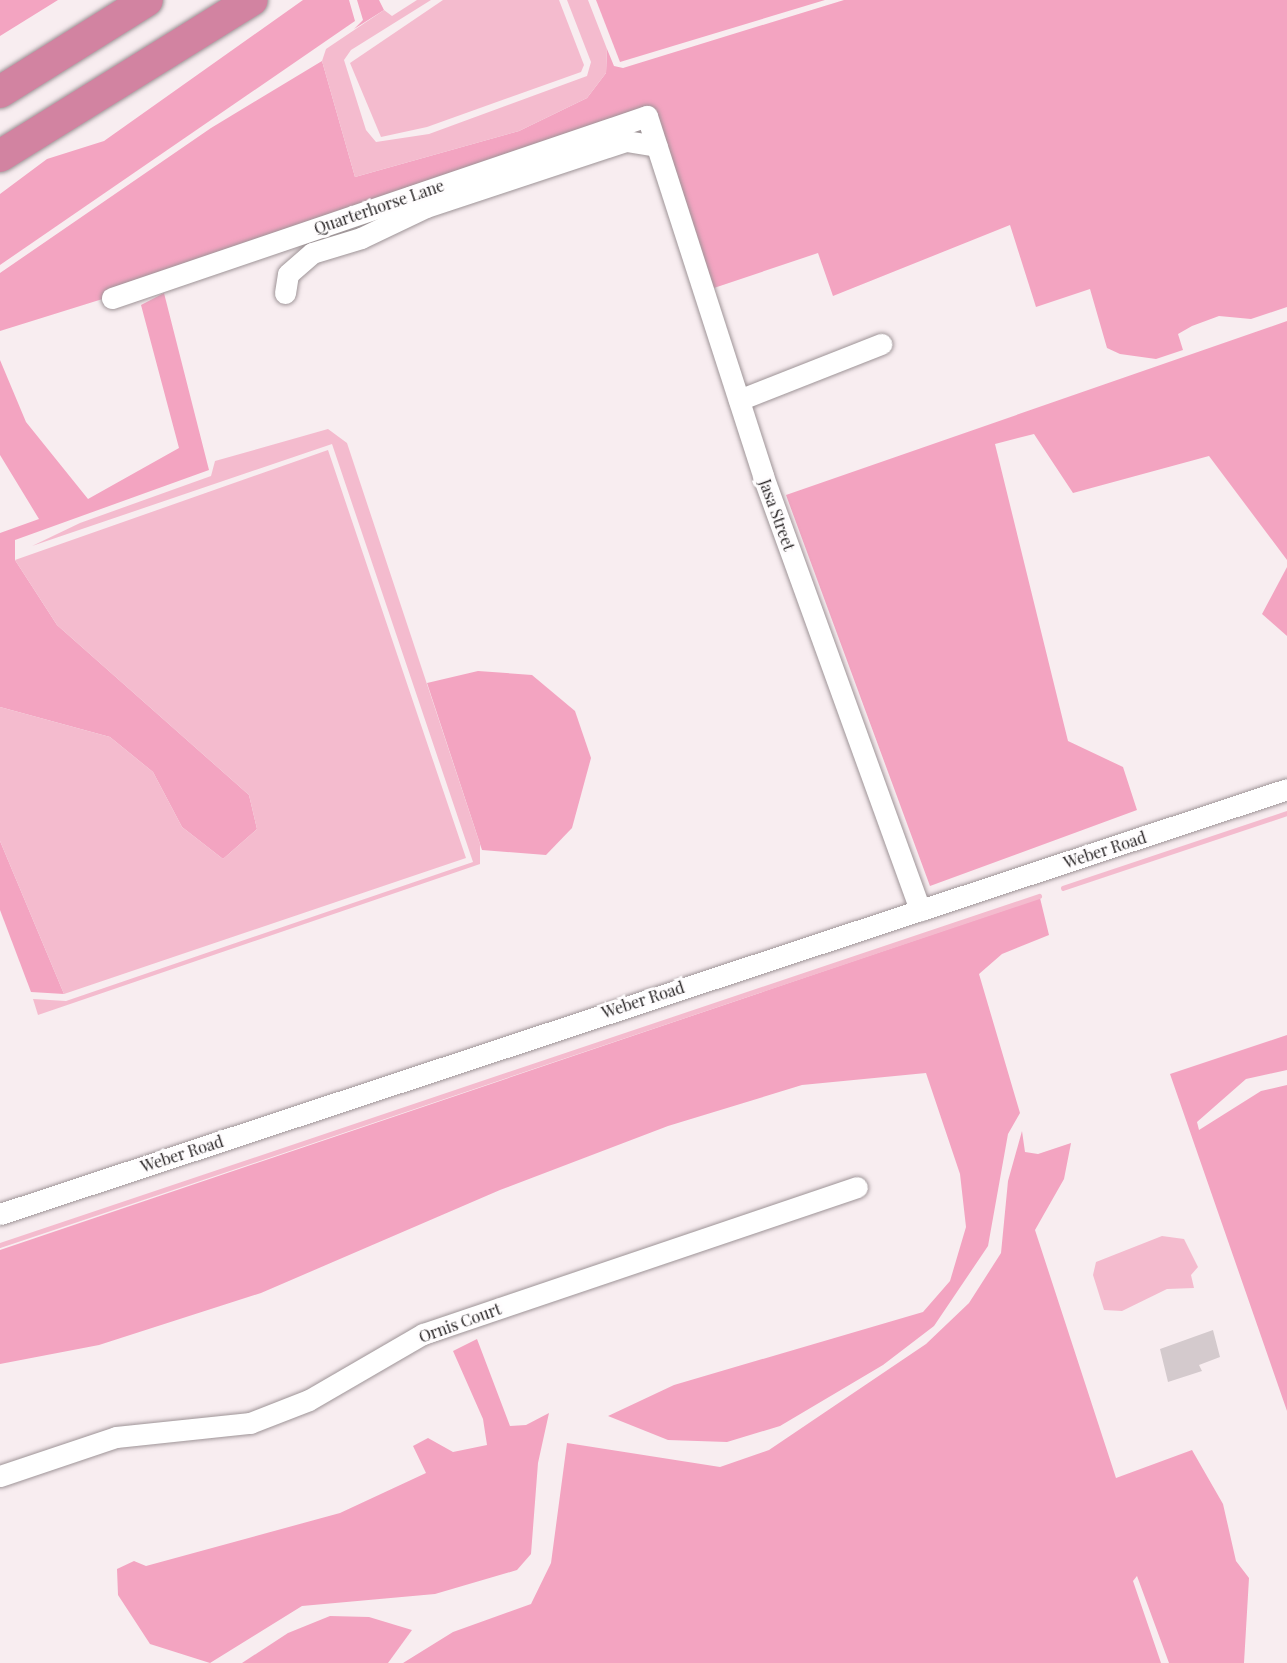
<!DOCTYPE html>
<html>
<head>
<meta charset="utf-8">
<style>
  body { margin:0 }
  #map { position:relative; width:1287px; height:1663px; overflow:hidden; background:#f8edf0; font-family:"Playfair Display",serif }
  div>[style] { position:absolute }
  [style*='--x'] { left:calc(var(--x)*1px); top:calc(var(--y)*1px); width:calc(var(--w)*1px); rotate:calc(var(--a)*1deg) }
  .green>* { inset:0; background:#f3a4c1 }
  .water>* { inset:0; background:#f4bbce }
  .stream>* { height:4.5px; margin:-2.25px; padding:0 2.25px; transform-origin:2.25px; border-radius:2.25px; background:#f4bbce }
  .building>* { inset:0; background:#d4cacd }
  .roads { filter:drop-shadow(0 0 2px #9e9497) drop-shadow(0 0 2px #9e9497) }
  .minor>* { height:21px; margin:-10.5px; padding:0 10.5px; transform-origin:10.5px; border-radius:10.5px; background:#fff }
  .highway>* { height:32px; margin:-16px; padding:0 16px; transform-origin:16px; border-radius:16px; background:#d283a1 }
  span { translate:-50% -50%; white-space:nowrap; text-align:center; line-height:1.15; -webkit-text-stroke:6px #fffdfe; paint-order:stroke }
  .street-label { font-size:16px; color:#221e1f }
</style>
</head>
<body>
<div id="map">
  <div class="green">
    <div style="clip-path:polygon(0 0,58px 0,0 36px)"></div>
    <div style="clip-path:polygon(303px 0,349px 0,355px 21px,0 265px,0 194px,47px 159px,104px 141px)"></div>
    <div style="clip-path:polygon(357px 0,379px 0,384px 10px,354px 29px,363px 20px)"></div>
    <div style="clip-path:polygon(596px 0,825px 0,620px 62px)"></div>
    <div style="clip-path:polygon(844px 0,1287px 0,1287px 307px,1251px 319px,1219px 316px,1192px 326px,1178px 334px,1183px 350px,1156px 359px,1120px 354px,1107px 348px,1090px 289px,1036px 307px,1010px 225px,833px 296px,818px 253px,708px 290px,647px 129px,0 331px,0 273px,211px 128px,322px 61px,355px 177px,519px 131px,587px 98px,606px 73px,607px 49px,614px 66px,623px 68px)"></div>
    <div style="clip-path:polygon(164px 293px,209px 470px,15px 540px,15px 560px,57px 625px,249px 795px,257px 829px,223px 859px,182px 827px,153px 772px,110px 737px,0 707px,0 533px,39px 519px,0 455px,0 360px,26px 422px,88px 499px,179px 448px,141px 305px)"></div>
    <div style="clip-path:polygon(1287px 321px,1287px 560px,1209px 456px,1073px 493px,1034px 434px,995px 444px,1068px 741px,1123px 767px,1137px 810px,930px 886px,786px 495px)"></div>
    <div style="clip-path:polygon(1287px 567px,1287px 636px,1262px 614px)"></div>
    <div style="clip-path:polygon(478px 671px,532px 675px,575px 711px,591px 758px,572px 828px,546px 855px,482px 850px,427px 683px)"></div>
    <div style="clip-path:polygon(0 841px,64px 994px,31px 992px,0 910px)"></div>
    <div style="clip-path:polygon(1040px 898px,1049px 935px,1002px 954px,979px 974px,1020px 1113px,1008px 1134px,988px 1246px,934px 1326px,883px 1365px,780px 1426px,727px 1442px,668px 1440px,608px 1416px,674px 1385px,923px 1312px,950px 1281px,966px 1227px,960px 1174px,926px 1073px,802px 1085px,668px 1126px,500px 1190px,261px 1293px,99px 1345px,0 1364px,0 1250px)"></div>
    <div style="clip-path:polygon(1287px 1035px,1287px 1070px,1246px 1079px,1197px 1122px,1199px 1130px,1261px 1091px,1287px 1085px,1287px 1411px,1170px 1074px)"></div>
    <div style="clip-path:polygon(1022px 1131px,1025px 1152px,1038px 1154px,1071px 1143px,1064px 1179px,1035px 1230px,1116px 1478px,1192px 1450px,1223px 1504px,1236px 1561px,1249px 1578px,1244px 1663px,1169px 1663px,1137px 1576px,1133px 1581px,1161px 1663px,403px 1663px,453px 1632px,531px 1604px,551px 1563px,567px 1443px,720px 1467px,769px 1450px,926px 1344px,969px 1303px,1001px 1253px,1008px 1181px)"></div>
    <div style="clip-path:polygon(477px 1339px,510px 1426px,526px 1425px,549px 1413px,538px 1463px,531px 1554px,517px 1570px,435px 1594px,302px 1606px,210px 1663px,150px 1644px,118px 1595px,117px 1569px,134px 1561px,146px 1566px,340px 1513px,426px 1473px,413px 1446px,428px 1438px,453px 1452px,487px 1445px,483px 1419px,453px 1351px)"></div>
    <div style="clip-path:polygon(330px 1616px,369px 1617px,412px 1630px,388px 1663px,242px 1663px,288px 1633px)"></div>
  </div>
  <div class="water">
    <div style="clip-path:polygon(417px 0,431px 0,351px 50px,344px 60px,366px 130px,376px 142px,429px 134px,587px 76px,591px 62px,567px 0,588px 0,607px 49px,606px 73px,587px 98px,519px 131px,355px 177px,322px 61px,326px 49px,384px 10px,392px 16px)"></div>
    <div style="clip-path:polygon(443px 0,559px 0,584px 65px,581px 72px,427px 127px,381px 137px,350px 63px)"></div>
    <div style="clip-path:polygon(328px 429px,347px 443px,480px 844px,480px 864px,38px 1015px,33px 999px,66px 1001px,473px 862px,332px 444px,32px 546px,80px 523px,211px 476px,215px 461px)"></div>
    <div style="clip-path:polygon(328px 450px,466px 858px,64px 994px,0 841px,0 707px,110px 737px,153px 772px,182px 827px,223px 859px,257px 829px,249px 795px,57px 625px,15px 560px)"></div>
    <div style="clip-path:polygon(1162px 1236px,1184px 1239px,1198px 1267px,1191px 1275px,1194px 1288px,1167px 1289px,1122px 1311px,1104px 1310px,1093px 1275px,1096px 1262px)"></div>
  </div>
  <div class="stream">
    <div style="--x:1063;--y:888;--w:236;--a:-18.5"></div>
    <div style="--x:0;--y:1245;--w:1096;--a:-18.57"></div>
  </div>
  <div class="building">
    <div style="clip-path:polygon(1213px 1330px,1220px 1357px,1199px 1365px,1202px 1371px,1168px 1382px,1160px 1349px)"></div>
  </div>
  <div class="roads">
    <div class="minor">
      <div style="--x:285;--y:293;--w:19;--a:-81"></div>
      <div style="--x:288;--y:274;--w:32;--a:-41"></div>
      <div style="--x:312;--y:253;--w:51;--a:-17"></div>
      <div style="--x:361;--y:238;--w:72;--a:-25.5"></div>
      <div style="--x:426;--y:207;--w:211;--a:-18.3"></div>
      <div style="--x:626;--y:141;--w:31;--a:9"></div>
      <div style="--x:112;--y:298;--w:565;--a:-18.79"></div>
      <div style="--x:647;--y:116;--w:378;--a:72.1"></div>
      <div style="--x:763;--y:476;--w:462;--a:70.1"></div>
      <div style="--x:739;--y:400;--w:153;--a:-21.5"></div>
      <div style="--x:0;--y:1214;--w:1355;--a:-18.27"></div>
      <div style="--x:0;--y:1476;--w:122;--a:-18.6"></div>
      <div style="--x:116;--y:1437;--w:135;--a:-6"></div>
      <div style="--x:250;--y:1423;--w:63;--a:-21.3"></div>
      <div style="--x:309;--y:1400;--w:132;--a:-30.1"></div>
      <div style="--x:423;--y:1334;--w:458;--a:-18.7"></div>
    </div>
    <div class="highway">
      <div style="--x:0;--y:92;--w:173;--a:-32"></div>
      <div style="--x:0;--y:156;--w:296;--a:-31.8"></div>
    </div>
  </div>
  <div class="street-label">
    <span style="left:379px;top:207px;rotate:-19deg">Quarterhorse Lane</span>
    <span style="left:777px;top:515px;rotate:70deg">Jasa Street</span>
    <span style="left:1105px;top:850px;rotate:-18deg">Weber Road</span>
    <span style="left:643px;top:1000px;rotate:-18deg">Weber Road</span>
    <span style="left:182px;top:1154px;rotate:-18deg">Weber Road</span>
    <span style="left:460px;top:1323px;rotate:-20deg">Ornis Court</span>
  </div>
</div>
</body>
</html>
